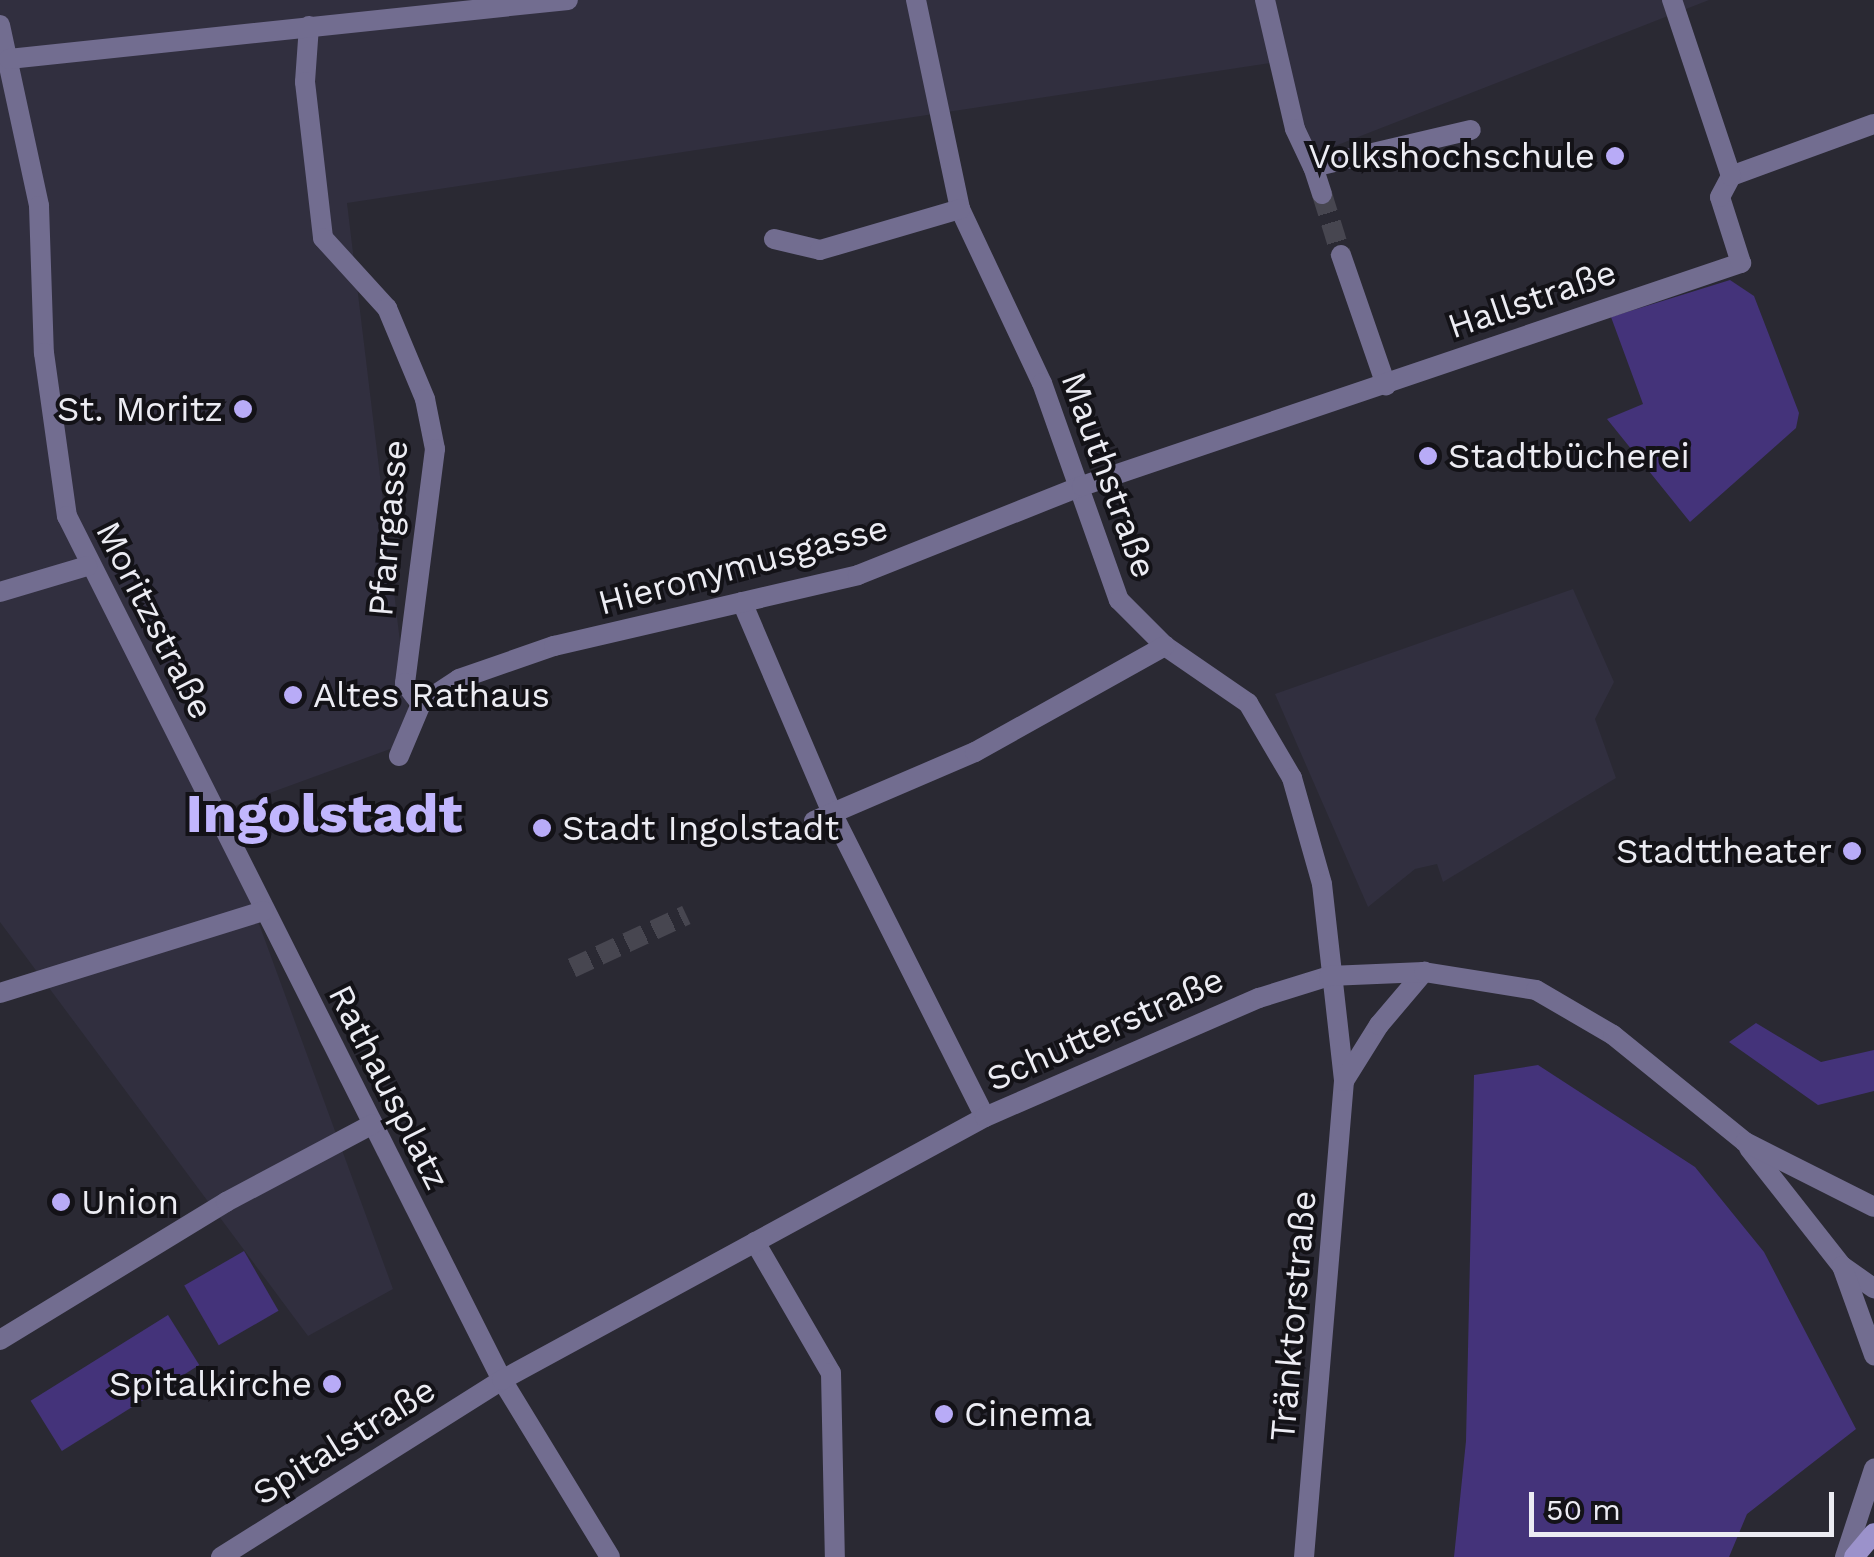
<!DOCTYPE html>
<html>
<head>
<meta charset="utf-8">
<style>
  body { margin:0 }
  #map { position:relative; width:1874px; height:1557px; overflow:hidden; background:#2a2933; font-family:"Work Sans",sans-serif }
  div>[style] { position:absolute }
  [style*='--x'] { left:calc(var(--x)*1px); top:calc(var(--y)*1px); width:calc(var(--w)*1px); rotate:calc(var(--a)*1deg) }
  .built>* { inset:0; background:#312f3f }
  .green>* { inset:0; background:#44337a; transform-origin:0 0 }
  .street-tunnel>* { height:20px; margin-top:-10px; transform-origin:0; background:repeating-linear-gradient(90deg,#474650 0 20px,transparent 0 30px) }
  .street>* { height:20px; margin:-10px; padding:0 10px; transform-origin:10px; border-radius:10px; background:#726d90 }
  .secondary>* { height:20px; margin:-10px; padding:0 10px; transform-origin:10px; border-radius:10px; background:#9b92cb }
  .dots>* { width:28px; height:28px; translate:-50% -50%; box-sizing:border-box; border:5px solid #131217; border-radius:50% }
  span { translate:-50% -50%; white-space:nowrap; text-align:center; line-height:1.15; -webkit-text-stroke:8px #131217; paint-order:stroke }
  .poi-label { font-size:35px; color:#ececf3 }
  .right { translate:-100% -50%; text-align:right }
  .left { translate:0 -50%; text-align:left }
  .street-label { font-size:35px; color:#ececf3 }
  .town-label { font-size:55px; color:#c1b6fd; font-weight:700 }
  .scale { position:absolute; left:1529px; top:1492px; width:305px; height:45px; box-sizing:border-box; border:5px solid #ececf3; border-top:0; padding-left:12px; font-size:30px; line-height:35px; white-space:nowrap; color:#ececf3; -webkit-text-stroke:8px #131217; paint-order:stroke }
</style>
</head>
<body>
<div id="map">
  <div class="built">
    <div style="clip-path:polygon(0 0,1709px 0,1317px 153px,1277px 62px,347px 203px,412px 741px,218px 812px,393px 1289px,308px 1336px,0 922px)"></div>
    <div style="clip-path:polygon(1573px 589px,1614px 682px,1595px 719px,1616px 778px,1443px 882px,1437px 864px,1415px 869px,1368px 907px,1275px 694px)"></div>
  </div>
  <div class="green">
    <div style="clip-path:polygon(1730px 280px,1754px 296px,1799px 413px,1796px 428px,1690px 522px,1607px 419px,1643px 404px,1611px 317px)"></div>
    <div style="clip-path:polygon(1756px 1023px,1821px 1062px,1874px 1050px,1874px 1091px,1818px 1105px,1729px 1042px)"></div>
    <div style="clip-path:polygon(1538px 1065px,1695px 1167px,1764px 1252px,1856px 1429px,1747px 1514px,1729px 1557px,1454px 1557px,1466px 1441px,1474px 1075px)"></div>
    <div style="left:244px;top:1251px;width:69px;height:69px;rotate:60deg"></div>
    <div style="left:168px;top:1315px;width:59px;height:162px;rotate:58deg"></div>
  </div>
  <div class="street-tunnel">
    <div style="--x:1322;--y:194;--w:64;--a:72.7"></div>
    <div style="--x:572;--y:968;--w:126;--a:-24.9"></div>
  </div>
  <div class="street">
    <div style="--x:916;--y:0;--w:214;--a:78.1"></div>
    <div style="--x:960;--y:209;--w:192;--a:64.8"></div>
    <div style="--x:1042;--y:383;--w:230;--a:70.5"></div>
    <div style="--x:1119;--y:600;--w:65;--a:45"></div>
    <div style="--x:1165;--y:646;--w:101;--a:34.5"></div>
    <div style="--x:1248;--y:703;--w:87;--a:59.6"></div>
    <div style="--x:1292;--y:778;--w:110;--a:74.2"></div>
    <div style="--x:1322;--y:884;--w:198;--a:83.6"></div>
    <div style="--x:1344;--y:1081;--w:478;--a:94.8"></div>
    <div style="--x:1265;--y:0;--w:132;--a:76.9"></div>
    <div style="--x:1295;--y:129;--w:42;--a:64.7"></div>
    <div style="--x:0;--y:25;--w:185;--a:77.8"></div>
    <div style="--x:39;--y:206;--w:147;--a:88.1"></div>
    <div style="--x:44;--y:353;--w:165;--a:82"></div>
    <div style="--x:67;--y:516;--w:967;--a:63.28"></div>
    <div style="--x:502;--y:1380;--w:207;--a:58.6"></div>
    <div style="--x:309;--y:26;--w:56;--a:94.1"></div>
    <div style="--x:305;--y:82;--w:157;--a:83.4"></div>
    <div style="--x:323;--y:238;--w:95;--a:47.6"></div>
    <div style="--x:387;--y:308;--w:99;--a:67.3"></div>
    <div style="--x:425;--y:399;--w:51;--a:78.7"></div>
    <div style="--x:435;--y:449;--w:236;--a:97.3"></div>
    <div style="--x:405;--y:683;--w:26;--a:53"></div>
    <div style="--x:9;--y:59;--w:562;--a:-6.03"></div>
    <div style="--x:1731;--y:176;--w:152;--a:-20"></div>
    <div style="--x:1322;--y:194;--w:28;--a:-108"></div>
    <div style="--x:1313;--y:167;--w:162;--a:-13.2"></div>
    <div style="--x:774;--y:239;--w:47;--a:13.4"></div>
    <div style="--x:820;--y:250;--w:146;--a:-16.3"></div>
    <div style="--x:1341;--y:255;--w:138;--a:70.9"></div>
    <div style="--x:0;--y:592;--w:91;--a:-16.6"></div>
    <div style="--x:742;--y:602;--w:229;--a:66.9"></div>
    <div style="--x:832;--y:813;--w:340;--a:63.3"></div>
    <div style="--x:421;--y:704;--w:45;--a:-33.3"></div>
    <div style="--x:459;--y:679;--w:101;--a:-19.2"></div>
    <div style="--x:554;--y:646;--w:312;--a:-13.1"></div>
    <div style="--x:858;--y:575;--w:241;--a:-21.7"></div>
    <div style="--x:1082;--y:486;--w:696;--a:-18.7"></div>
    <div style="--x:1741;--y:263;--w:69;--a:-107.7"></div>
    <div style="--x:1720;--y:197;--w:24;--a:-62"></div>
    <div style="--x:1731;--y:176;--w:186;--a:-108.5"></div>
    <div style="--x:399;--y:756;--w:56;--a:-67.1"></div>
    <div style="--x:814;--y:821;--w:175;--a:-23.2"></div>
    <div style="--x:975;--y:752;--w:218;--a:-29.2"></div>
    <div style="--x:0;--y:993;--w:276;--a:-17.3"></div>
    <div style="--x:1344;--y:1081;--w:66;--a:-58"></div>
    <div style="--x:1379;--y:1025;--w:70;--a:-49.7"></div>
    <div style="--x:1749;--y:1148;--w:150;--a:51.8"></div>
    <div style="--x:1842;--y:1266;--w:39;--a:35"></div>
    <div style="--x:755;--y:1242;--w:151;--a:59.9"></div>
    <div style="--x:831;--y:1373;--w:184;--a:88.8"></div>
    <div style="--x:1842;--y:1266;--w:95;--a:70.2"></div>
    <div style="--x:0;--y:1340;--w:265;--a:-31.4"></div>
    <div style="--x:226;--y:1202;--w:166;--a:-28"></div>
    <div style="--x:221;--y:1557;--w:332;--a:-32.2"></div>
    <div style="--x:502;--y:1380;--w:550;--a:-28.57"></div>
    <div style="--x:985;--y:1117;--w:299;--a:-23.5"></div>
    <div style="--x:1259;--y:998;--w:73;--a:-17.4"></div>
    <div style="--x:1329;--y:976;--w:95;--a:-2.4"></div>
    <div style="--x:1424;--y:972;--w:113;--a:9.1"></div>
    <div style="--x:1536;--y:990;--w:89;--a:30.3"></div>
    <div style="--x:1613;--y:1035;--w:170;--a:39"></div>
    <div style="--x:1745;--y:1142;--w:144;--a:26.7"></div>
    <div style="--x:1845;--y:1557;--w:93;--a:-71.8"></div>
  </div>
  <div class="secondary">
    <div style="--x:1854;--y:1557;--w:31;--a:-50"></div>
  </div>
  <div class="dots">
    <div style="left:1615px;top:156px;background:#b8abf7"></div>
    <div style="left:243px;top:409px;background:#b8abf7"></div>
    <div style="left:1428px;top:456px;background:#b8abf7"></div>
    <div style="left:293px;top:695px;background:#b8abf7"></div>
    <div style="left:542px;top:828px;background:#b8abf7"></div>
    <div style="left:1852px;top:851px;background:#b8abf7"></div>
    <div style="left:61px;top:1202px;background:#b8abf7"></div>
    <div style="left:332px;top:1384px;background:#b8abf7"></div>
    <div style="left:944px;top:1414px;background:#b8abf7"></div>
  </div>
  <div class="poi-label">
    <span class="right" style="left:1595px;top:156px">Volkshochschule</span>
    <span class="right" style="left:223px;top:409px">St. Moritz</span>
    <span class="left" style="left:1448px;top:456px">Stadtbücherei</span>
    <span class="left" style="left:313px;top:695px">Altes Rathaus</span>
    <span class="left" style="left:562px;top:828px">Stadt Ingolstadt</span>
    <span class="right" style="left:1832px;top:851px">Stadttheater</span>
    <span class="left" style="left:81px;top:1202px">Union</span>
    <span class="right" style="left:312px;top:1384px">Spitalkirche</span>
    <span class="left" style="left:964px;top:1414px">Cinema</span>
  </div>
  <div class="street-label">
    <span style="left:1532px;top:299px;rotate:-19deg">Hallstraße</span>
    <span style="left:1109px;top:475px;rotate:70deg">Mauthstraße</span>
    <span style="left:388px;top:528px;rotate:-85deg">Pfarrgasse</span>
    <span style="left:743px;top:565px;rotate:-15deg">Hieronymusgasse</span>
    <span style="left:155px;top:620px;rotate:63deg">Moritzstraße</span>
    <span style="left:1105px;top:1029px;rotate:-24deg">Schutterstraße</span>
    <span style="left:389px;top:1087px;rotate:63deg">Rathausplatz</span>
    <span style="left:1293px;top:1316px;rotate:-85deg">Tränktorstraße</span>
    <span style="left:344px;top:1441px;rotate:-32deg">Spitalstraße</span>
  </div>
  <div class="town-label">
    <span style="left:324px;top:814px">Ingolstadt</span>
  </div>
  <div class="scale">50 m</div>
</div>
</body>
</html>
